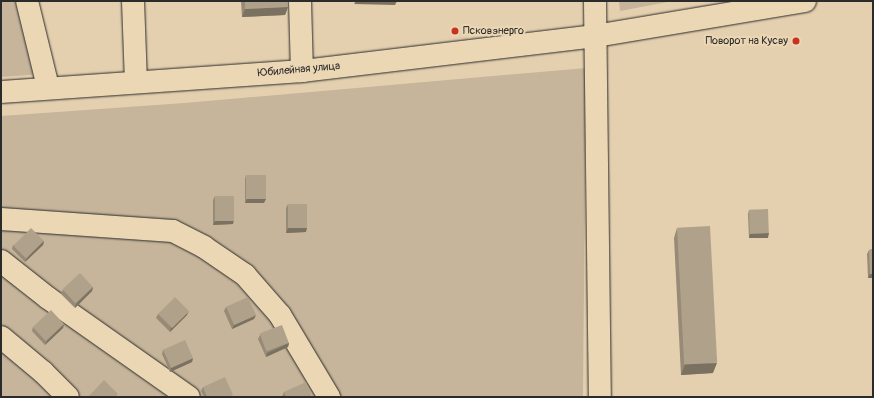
<!DOCTYPE html>
<html>
<head>
<meta charset="utf-8">
<style>
  body { margin:0 }
  #map { position:relative; width:874px; height:398px; overflow:hidden; background:#e4d0af; font-family:Pangolin,sans-serif }
  div>[style] { position:absolute }
  [style*='--x'] { left:calc(var(--x)*1px); top:calc(var(--y)*1px); width:calc(var(--w)*1px); rotate:calc(var(--a)*1deg) }
  .green>* { inset:0; background:#c6b59a }
  .roads { filter:drop-shadow(0 0 1px #2b2b2b) drop-shadow(0 0 1px #2b2b2b) }
  .minor>* { height:22px; margin:-11px; padding:0 11px; transform-origin:11px; border-radius:11px; background:#ecd7b5 }
  .wall>* { inset:0; background:#978b77 }
  .shaded-wall>* { inset:0; background:#7b7161 }
  .building>* { inset:0; background:#b0a28a; transform-origin:0 0 }
  .dots>* { width:11px; height:11px; translate:-50% -50%; box-sizing:border-box; border:2px solid #ecd7b5; border-radius:50% }
  span { translate:-50% -50%; white-space:nowrap; text-align:center; line-height:1.15; -webkit-text-stroke:4px #ecd7b5; paint-order:stroke }
  .poi-label { font-size:11px; color:#2b2b2b }
  .left { translate:0 -50%; text-align:left }
  .right { translate:-100% -50%; text-align:right }
  .street-label { font-size:11px; color:#2b2b2b }
  .frame { position:absolute; inset:0; border:2px solid #2b2b2b; pointer-events:none }
</style>
</head>
<body>
<div id="map">
  <div class="green">
    <div style="clip-path:polygon(1px 1px,38px 1px,43px 74px,1px 77px)"></div>
    <div style="clip-path:polygon(619px 1px,673px 1px,620px 11px)"></div>
    <div style="clip-path:polygon(586px 68px,583px 397px,1px 397px,1px 116px,184px 103px)"></div>
  </div>
  <div class="roads">
    <div class="minor">
      <div style="--x:27;--y:1;--w:89;--a:76.3"></div>
      <div style="--x:133;--y:1;--w:81;--a:87.9"></div>
      <div style="--x:300;--y:1;--w:70;--a:88.4"></div>
      <div style="--x:595;--y:1;--w:396;--a:89.3"></div>
      <div style="--x:1;--y:92;--w:302;--a:-4"></div>
      <div style="--x:302;--y:71;--w:295;--a:-6.8"></div>
      <div style="--x:595;--y:36;--w:213;--a:-9.5"></div>
      <div style="--x:1;--y:219;--w:172;--a:4"></div>
      <div style="--x:173;--y:231;--w:35;--a:27"></div>
      <div style="--x:204;--y:247;--w:50;--a:34.3"></div>
      <div style="--x:245;--y:275;--w:53;--a:48.8"></div>
      <div style="--x:280;--y:315;--w:96;--a:59.1"></div>
      <div style="--x:1;--y:261;--w:60;--a:38.2"></div>
      <div style="--x:48;--y:298;--w:172;--a:35.1"></div>
      <div style="--x:1;--y:337;--w:55;--a:39.8"></div>
      <div style="--x:43;--y:372;--w:35;--a:45"></div>
    </div>
  </div>
  <div class="wall">
    <div style="clip-path:polygon(241px 1px,287px 1px,288px 7px,285px 15px,242px 17px)"></div>
    <div style="clip-path:polygon(246px 175px,264px 203px,245px 203px,245px 179px)"></div>
    <div style="clip-path:polygon(215px 196px,233px 224px,213px 225px,213px 200px)"></div>
    <div style="clip-path:polygon(288px 204px,306px 232px,286px 233px,286px 208px)"></div>
    <div style="clip-path:polygon(749px 210px,768px 238px,749px 238px,748px 214px)"></div>
    <div style="clip-path:polygon(677px 228px,713px 373px,681px 375px,674px 238px)"></div>
    <div style="clip-path:polygon(44px 241px,43px 245px,25px 262px,12px 249px,13px 245px)"></div>
    <div style="clip-path:polygon(873px 249px,873px 278px,868px 278px,867px 254px,869px 250px)"></div>
    <div style="clip-path:polygon(93px 287px,92px 291px,75px 308px,61px 294px,63px 290px)"></div>
    <div style="clip-path:polygon(226px 307px,256px 315px,254px 319px,232px 329px,224px 311px)"></div>
    <div style="clip-path:polygon(158px 314px,187px 315px,170px 332px,156px 318px)"></div>
    <div style="clip-path:polygon(64px 324px,63px 328px,45px 345px,32px 331px,33px 327px)"></div>
    <div style="clip-path:polygon(260px 335px,289px 343px,288px 347px,266px 357px,258px 339px)"></div>
    <div style="clip-path:polygon(163px 350px,193px 358px,192px 362px,170px 372px,162px 354px)"></div>
    <div style="clip-path:polygon(203px 387px,232px 397px,204px 397px,201px 391px)"></div>
    <div style="clip-path:polygon(284px 392px,312px 397px,282px 397px)"></div>
  </div>
  <div class="shaded-wall">
    <div style="clip-path:polygon(356px 1px,397px 1px,395px 5px,354px 4px)"></div>
    <div style="clip-path:polygon(288px 7px,285px 15px,242px 17px,245px 9px)"></div>
    <div style="clip-path:polygon(247px 199px,266px 199px,264px 203px,245px 203px)"></div>
    <div style="clip-path:polygon(234px 220px,233px 224px,213px 225px,215px 221px)"></div>
    <div style="clip-path:polygon(288px 228px,307px 228px,306px 232px,286px 233px)"></div>
    <div style="clip-path:polygon(769px 233px,768px 238px,749px 238px,750px 234px)"></div>
    <div style="clip-path:polygon(44px 241px,43px 245px,25px 262px,27px 258px)"></div>
    <div style="clip-path:polygon(870px 274px,873px 274px,873px 278px,868px 278px)"></div>
    <div style="clip-path:polygon(93px 287px,92px 291px,75px 308px,76px 304px)"></div>
    <div style="clip-path:polygon(189px 311px,187px 315px,170px 332px,171px 328px)"></div>
    <div style="clip-path:polygon(256px 315px,254px 319px,232px 329px,234px 325px)"></div>
    <div style="clip-path:polygon(64px 324px,63px 328px,45px 345px,47px 341px)"></div>
    <div style="clip-path:polygon(289px 343px,288px 347px,266px 357px,267px 353px)"></div>
    <div style="clip-path:polygon(193px 358px,192px 362px,170px 372px,171px 367px)"></div>
    <div style="clip-path:polygon(717px 363px,713px 373px,681px 375px,685px 364px)"></div>
  </div>
  <div class="building">
    <div style="clip-path:polygon(245px 1px,287px 1px,288px 7px,245px 9px)"></div>
    <div style="left:246px;top:175px;width:20px;height:24px"></div>
    <div style="left:215px;top:196px;width:19px;height:25px"></div>
    <div style="left:288px;top:204px;width:19px;height:24px"></div>
    <div style="left:768px;top:209px;width:24px;height:19px;rotate:88deg"></div>
    <div style="left:710px;top:226px;width:137px;height:33px;rotate:87deg"></div>
    <div style="left:31px;top:228px;width:18px;height:25px;rotate:45deg"></div>
    <div style="clip-path:polygon(873px 249px,873px 274px,870px 274px,869px 250px)"></div>
    <div style="left:80px;top:273px;width:19px;height:24px;rotate:47deg"></div>
    <div style="left:175px;top:297px;width:20px;height:24px;rotate:45deg"></div>
    <div style="left:248px;top:297px;width:20px;height:24px;rotate:66deg"></div>
    <div style="left:51px;top:310px;width:19px;height:25px;rotate:47deg"></div>
    <div style="left:282px;top:325px;width:19px;height:24px;rotate:69deg"></div>
    <div style="left:185px;top:340px;width:20px;height:24px;rotate:66deg"></div>
    <div style="clip-path:polygon(225px 377px,233px 395px,228px 397px,207px 397px,203px 387px)"></div>
    <div style="clip-path:polygon(104px 380px,118px 394px,115px 397px,88px 397px)"></div>
    <div style="clip-path:polygon(306px 382px,312px 397px,286px 397px,284px 392px)"></div>
  </div>
  <div class="dots">
    <div style="left:455px;top:31px;background:#c8321e"></div>
    <div style="left:796px;top:41px;background:#c8321e"></div>
  </div>
  <div class="poi-label">
    <span class="left" style="left:463px;top:31px">Псковэнерго</span>
    <span class="right" style="left:788px;top:41px">Поворот на Кусву</span>
  </div>
  <div class="street-label">
    <span style="left:299px;top:70px;rotate:-5deg">Юбилейная улица</span>
  </div>
  <div class="frame"></div>
</div>
</body>
</html>
